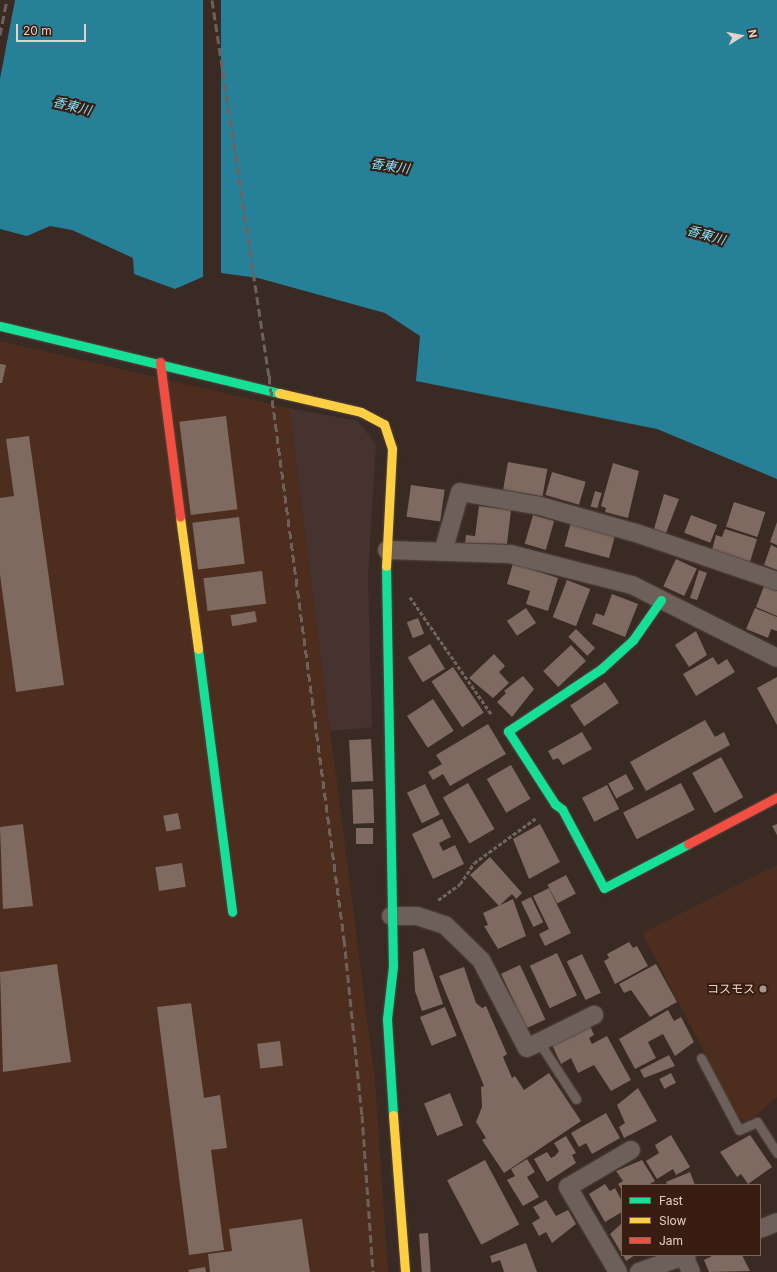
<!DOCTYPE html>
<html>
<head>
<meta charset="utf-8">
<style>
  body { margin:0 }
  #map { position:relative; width:777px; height:1272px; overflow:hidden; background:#392a23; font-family:Inter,"Noto Sans JP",sans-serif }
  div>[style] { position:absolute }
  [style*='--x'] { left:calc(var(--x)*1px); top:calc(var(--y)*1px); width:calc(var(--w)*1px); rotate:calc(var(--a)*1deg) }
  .built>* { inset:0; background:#4d2d1d }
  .industrial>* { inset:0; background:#463330 }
  .water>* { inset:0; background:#268198 }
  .pier>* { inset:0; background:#392a23; transform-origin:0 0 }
  .building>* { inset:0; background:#7e6a61; transform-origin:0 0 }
  .path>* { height:2.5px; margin-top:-1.25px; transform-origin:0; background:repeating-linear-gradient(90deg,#71665f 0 4px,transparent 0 6px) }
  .roads { filter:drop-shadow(0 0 1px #53453f) drop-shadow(0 0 1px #53453f) }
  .lane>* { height:9px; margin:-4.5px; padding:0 4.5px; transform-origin:4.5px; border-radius:4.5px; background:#6d605a }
  .street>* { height:18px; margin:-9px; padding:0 9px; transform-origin:9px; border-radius:9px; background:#6d605a }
  .fast>* { height:9px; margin:-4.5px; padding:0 4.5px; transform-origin:4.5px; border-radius:4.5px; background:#16e098 }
  .slow>* { height:9px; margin:-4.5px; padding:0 4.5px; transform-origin:4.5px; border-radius:4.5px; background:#ffcf43 }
  .jam>* { height:9px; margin:-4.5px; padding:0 4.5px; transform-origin:4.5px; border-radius:4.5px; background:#f24e42 }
  .rail>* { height:3px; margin-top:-1.5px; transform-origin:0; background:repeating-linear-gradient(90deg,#6d615b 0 8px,transparent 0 12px) }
  .dots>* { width:11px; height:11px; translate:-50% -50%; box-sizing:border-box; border:2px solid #381d10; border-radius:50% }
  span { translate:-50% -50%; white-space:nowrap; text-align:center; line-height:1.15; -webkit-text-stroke:4px #381d10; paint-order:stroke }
  .poi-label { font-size:12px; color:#e4d1c9 }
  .right { translate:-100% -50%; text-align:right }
  .water-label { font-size:13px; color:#7ee1fe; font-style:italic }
  .legend { position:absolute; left:621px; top:1184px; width:140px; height:72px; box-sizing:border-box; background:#381d10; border:1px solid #7d655a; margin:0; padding:5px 7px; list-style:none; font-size:12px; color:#e4d1c9 }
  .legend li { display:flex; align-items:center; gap:8px; height:20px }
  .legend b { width:20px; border:1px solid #7d655a }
  .north { position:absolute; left:721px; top:16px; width:40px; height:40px; -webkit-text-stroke:3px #381d10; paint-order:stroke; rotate:79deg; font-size:11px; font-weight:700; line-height:16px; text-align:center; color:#e4d1c9 }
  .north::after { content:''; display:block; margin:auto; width:14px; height:18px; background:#e4d1c9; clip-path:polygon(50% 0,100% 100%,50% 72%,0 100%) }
  .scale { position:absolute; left:16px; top:24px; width:70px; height:18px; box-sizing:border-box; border:2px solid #e4d1c9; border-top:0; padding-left:5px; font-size:12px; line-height:14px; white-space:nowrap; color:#e4d1c9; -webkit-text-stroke:3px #381d10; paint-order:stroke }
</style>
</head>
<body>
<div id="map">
  <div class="built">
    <div style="clip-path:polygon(0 341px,289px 408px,375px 1080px,388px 1272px,0 1272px)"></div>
    <div style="clip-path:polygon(777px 865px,777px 1097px,747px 1123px,738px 1116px,642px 933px)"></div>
  </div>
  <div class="industrial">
    <div style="clip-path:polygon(289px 408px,358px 421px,376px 445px,368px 577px,372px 727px,330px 731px)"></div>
  </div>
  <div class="water">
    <div style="clip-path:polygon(0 0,777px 0,777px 479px,657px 429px,416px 381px,420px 336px,385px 313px,258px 278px,214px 272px,175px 289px,134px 274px,133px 258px,72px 230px,50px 226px,27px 236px,0 229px)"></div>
  </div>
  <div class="pier">
    <div style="clip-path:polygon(0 0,15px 0,0 79px)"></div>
    <div style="left:203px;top:0;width:18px;height:281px"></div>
  </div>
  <div class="building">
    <div style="clip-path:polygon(0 364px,6px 365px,2px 383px,0 383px)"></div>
    <div style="left:226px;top:416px;width:94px;height:47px;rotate:83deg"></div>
    <div style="clip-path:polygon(29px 436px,64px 685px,16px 692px,0 575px,0 498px,14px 496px,6px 439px)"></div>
    <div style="left:508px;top:462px;width:40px;height:28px;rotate:10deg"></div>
    <div style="clip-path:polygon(613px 463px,639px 471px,628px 518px,605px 512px,606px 508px,601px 506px)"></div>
    <div style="left:552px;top:472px;width:35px;height:24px;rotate:16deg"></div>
    <div style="left:411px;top:485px;width:34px;height:32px;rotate:8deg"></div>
    <div style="left:595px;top:491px;width:7px;height:16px;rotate:16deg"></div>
    <div style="clip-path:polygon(664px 494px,679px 499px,666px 533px,654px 529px)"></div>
    <div style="left:734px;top:502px;width:33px;height:26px;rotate:18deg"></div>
    <div style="clip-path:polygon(479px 506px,511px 510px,507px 544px,465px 543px,466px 535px,475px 536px)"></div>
    <div style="left:533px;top:515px;width:22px;height:30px;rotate:16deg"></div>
    <div style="left:691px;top:515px;width:28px;height:19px;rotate:21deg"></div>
    <div style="left:239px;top:517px;width:47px;height:47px;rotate:83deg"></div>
    <div style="left:571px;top:522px;width:46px;height:25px;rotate:15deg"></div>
    <div style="clip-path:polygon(777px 522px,777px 545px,770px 542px)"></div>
    <div style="clip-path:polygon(725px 529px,757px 539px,750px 562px,712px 550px,716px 535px,722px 537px)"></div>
    <div style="clip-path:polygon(771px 545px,777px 548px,777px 570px,764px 565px)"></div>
    <div style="left:676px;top:559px;width:23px;height:30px;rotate:25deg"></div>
    <div style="clip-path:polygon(513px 563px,558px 578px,548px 611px,526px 604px,530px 591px,507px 584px)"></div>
    <div style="clip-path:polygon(699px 570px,707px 573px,697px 600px,690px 598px)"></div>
    <div style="left:262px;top:571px;width:33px;height:59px;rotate:83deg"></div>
    <div style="left:567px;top:580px;width:25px;height:40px;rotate:21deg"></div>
    <div style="clip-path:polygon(764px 586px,777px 591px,777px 616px,756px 607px)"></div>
    <div style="clip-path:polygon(612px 594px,638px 604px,625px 637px,592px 624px,596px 613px,604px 616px)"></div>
    <div style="left:526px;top:608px;width:18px;height:23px;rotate:56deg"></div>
    <div style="clip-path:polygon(755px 608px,777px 617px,777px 631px,771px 629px,768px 638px,746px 629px)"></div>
    <div style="left:255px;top:611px;width:11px;height:25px;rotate:80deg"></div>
    <div style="left:418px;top:618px;width:17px;height:12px;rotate:69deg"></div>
    <div style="left:576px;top:629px;width:27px;height:11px;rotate:45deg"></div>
    <div style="clip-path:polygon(696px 631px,707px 655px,689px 667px,675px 645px)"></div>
    <div style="left:430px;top:644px;width:29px;height:26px;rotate:59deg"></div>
    <div style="left:571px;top:645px;width:22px;height:38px;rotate:47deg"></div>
    <div style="clip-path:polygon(494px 654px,505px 666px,499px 672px,509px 683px,493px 698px,469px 678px)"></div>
    <div style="clip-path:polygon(713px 657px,718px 665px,727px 659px,735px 672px,696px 696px,683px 674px)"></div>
    <div style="left:453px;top:667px;width:55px;height:26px;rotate:56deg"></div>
    <div style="clip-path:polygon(523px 676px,534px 689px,512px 717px,497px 702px,506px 693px,504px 691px)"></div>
    <div style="clip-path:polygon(777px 677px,777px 725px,757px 688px)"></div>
    <div style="left:605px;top:682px;width:25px;height:42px;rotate:56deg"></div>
    <div style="left:433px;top:699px;width:38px;height:31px;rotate:57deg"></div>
    <div style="clip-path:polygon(705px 720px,715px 737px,724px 732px,730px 745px,646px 791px,630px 762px)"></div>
    <div style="clip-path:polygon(488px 724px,506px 754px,450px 786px,443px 774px,433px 780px,428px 772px,442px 764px,436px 755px)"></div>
    <div style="clip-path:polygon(582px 732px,592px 749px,563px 765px,558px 758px,553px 760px,548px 751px)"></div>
    <div style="left:371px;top:739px;width:42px;height:22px;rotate:87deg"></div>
    <div style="left:721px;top:757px;width:46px;height:33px;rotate:61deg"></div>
    <div style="left:511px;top:765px;width:39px;height:28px;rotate:60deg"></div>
    <div style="left:626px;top:774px;width:17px;height:20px;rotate:62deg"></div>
    <div style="left:468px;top:783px;width:53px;height:29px;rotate:60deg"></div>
    <div style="left:681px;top:783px;width:30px;height:65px;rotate:63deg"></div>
    <div style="left:425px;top:784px;width:34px;height:20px;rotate:64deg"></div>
    <div style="left:607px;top:785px;width:27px;height:28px;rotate:63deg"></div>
    <div style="left:373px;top:789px;width:34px;height:21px;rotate:88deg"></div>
    <div style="left:178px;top:813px;width:16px;height:15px;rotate:79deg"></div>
    <div style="clip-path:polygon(442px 819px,451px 837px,439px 843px,443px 851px,455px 845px,464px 864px,433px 879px,412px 834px)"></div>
    <div style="clip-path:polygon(23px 824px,33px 906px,3px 909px,0 827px)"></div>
    <div style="clip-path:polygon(540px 824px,560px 862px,529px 879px,513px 839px)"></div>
    <div style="clip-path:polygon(777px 824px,777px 835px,772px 826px)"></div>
    <div style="left:356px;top:828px;width:17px;height:16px"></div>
    <div style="clip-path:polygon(490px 857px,522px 893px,516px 899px,512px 894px,499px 906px,470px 875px)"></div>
    <div style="left:182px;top:863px;width:24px;height:27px;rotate:81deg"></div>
    <div style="left:566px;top:875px;width:21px;height:21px;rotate:62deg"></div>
    <div style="clip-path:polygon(549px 888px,571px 933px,545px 946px,539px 934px,549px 929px,533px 896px)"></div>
    <div style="left:531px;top:897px;width:28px;height:11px;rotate:64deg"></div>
    <div style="clip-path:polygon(513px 899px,526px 936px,498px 949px,484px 926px,488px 925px,483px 913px)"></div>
    <div style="clip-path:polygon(629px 942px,633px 948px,637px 946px,648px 966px,615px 984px,604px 961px,609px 958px,607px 954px)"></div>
    <div style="clip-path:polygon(424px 948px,443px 1004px,422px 1011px,415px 991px,413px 952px)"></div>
    <div style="left:557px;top:953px;width:47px;height:30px;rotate:65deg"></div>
    <div style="left:582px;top:954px;width:43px;height:17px;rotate:64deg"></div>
    <div style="clip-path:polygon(57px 964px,71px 1062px,3px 1072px,0 972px)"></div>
    <div style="clip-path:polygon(656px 964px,677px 1002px,650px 1017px,631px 990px,624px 993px,619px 984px)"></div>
    <div style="left:520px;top:965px;width:60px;height:21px;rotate:65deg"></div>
    <div style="clip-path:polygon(464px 967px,476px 1003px,482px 1008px,486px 1006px,507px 1054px,503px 1057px,512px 1078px,515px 1076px,524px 1090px,549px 1073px,581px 1121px,504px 1173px,482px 1140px,486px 1138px,476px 1122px,482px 1107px,481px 1087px,484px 1086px,439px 976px)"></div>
    <div style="clip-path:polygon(191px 1003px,204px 1098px,220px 1095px,227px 1148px,211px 1150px,224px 1250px,189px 1255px,157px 1007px)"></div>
    <div style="left:445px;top:1007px;width:31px;height:27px;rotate:68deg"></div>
    <div style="clip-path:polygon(668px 1010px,674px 1021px,681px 1017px,694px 1042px,675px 1056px,663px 1034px,648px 1042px,656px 1058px,635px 1069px,619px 1039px)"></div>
    <div style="clip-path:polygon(590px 1026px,594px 1035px,589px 1038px,592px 1044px,607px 1036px,631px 1080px,611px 1091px,594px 1065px,578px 1073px,571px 1058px,561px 1064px,552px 1045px)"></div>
    <div style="left:280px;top:1041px;width:25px;height:23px;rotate:83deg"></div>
    <div style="clip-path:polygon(669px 1055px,675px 1066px,644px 1078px,640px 1070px)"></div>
    <div style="left:671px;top:1073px;width:11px;height:13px;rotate:63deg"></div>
    <div style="clip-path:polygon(638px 1088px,657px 1121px,624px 1138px,619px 1127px,625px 1123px,617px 1105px)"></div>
    <div style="left:450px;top:1093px;width:35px;height:28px;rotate:68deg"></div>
    <div style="clip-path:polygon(606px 1113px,620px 1138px,592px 1154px,586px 1143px,579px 1147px,571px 1133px)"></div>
    <div style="clip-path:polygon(671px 1135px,690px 1167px,676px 1175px,673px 1169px,657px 1179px,646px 1161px,659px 1153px,655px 1145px)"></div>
    <div style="clip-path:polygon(750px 1135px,772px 1167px,748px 1184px,741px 1174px,737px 1177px,720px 1152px)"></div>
    <div style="clip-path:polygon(566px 1136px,576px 1153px,572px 1155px,576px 1163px,547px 1182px,534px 1159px,547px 1152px,551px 1158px,555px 1156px,559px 1151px,554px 1143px)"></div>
    <div style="clip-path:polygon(527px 1159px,535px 1172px,527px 1177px,539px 1197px,523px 1206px,507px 1180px,515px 1176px,511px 1169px)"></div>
    <div style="left:485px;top:1160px;width:73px;height:43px;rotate:62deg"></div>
    <div style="clip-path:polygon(642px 1160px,655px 1181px,648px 1185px,622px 1185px,622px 1190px,618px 1184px,623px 1181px,616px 1171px)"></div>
    <div style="clip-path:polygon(690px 1172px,695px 1185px,667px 1185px,666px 1182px)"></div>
    <div style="clip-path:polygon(605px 1184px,610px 1191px,615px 1188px,622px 1201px,622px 1212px,605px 1222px,589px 1194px)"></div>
    <div style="clip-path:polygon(546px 1200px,556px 1216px,568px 1210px,576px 1224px,552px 1243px,546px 1232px,539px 1236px,532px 1223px,540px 1218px,533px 1207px)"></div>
    <div style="clip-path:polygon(302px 1219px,310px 1272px,210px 1272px,208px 1254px,232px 1251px,229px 1229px)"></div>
    <div style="clip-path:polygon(622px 1223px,622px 1254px,610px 1234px)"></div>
    <div style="left:428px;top:1233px;width:39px;height:9px;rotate:86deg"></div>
    <div style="clip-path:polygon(526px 1243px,537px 1272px,504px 1272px,500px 1260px,492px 1263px,490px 1256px)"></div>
    <div style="clip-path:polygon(623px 1255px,635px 1255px,626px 1261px)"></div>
    <div style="clip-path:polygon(714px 1255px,742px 1255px,750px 1271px,709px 1272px,704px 1260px)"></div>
    <div style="clip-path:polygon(205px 1267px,206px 1272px,189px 1272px,188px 1270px)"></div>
  </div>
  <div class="path">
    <div style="--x:410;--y:597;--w:144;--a:55.2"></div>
    <div style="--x:438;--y:900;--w:27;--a:-36"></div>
    <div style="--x:460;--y:884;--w:25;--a:-56"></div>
    <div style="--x:474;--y:863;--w:77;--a:-36"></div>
  </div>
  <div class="roads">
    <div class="lane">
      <div style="--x:539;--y:1042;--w:68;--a:57"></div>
      <div style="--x:701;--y:1058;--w:81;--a:62.2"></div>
      <div style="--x:739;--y:1130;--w:20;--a:-24"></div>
      <div style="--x:757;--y:1122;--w:37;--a:57"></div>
    </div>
    <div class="street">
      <div style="--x:387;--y:550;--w:123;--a:1.9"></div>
      <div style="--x:510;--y:554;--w:126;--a:14.3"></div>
      <div style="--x:632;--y:585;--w:162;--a:26.7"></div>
      <div style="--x:443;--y:552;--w:62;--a:-74.2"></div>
      <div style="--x:460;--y:492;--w:81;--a:9.9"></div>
      <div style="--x:540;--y:506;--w:100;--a:15.7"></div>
      <div style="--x:636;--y:533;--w:149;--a:18.8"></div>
      <div style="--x:391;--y:916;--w:26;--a:0"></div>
      <div style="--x:417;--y:916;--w:29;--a:18"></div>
      <div style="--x:445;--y:925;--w:50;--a:44.2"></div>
      <div style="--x:481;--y:960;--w:99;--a:62.4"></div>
      <div style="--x:527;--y:1048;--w:75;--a:-26.2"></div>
      <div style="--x:760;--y:1229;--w:18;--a:-22"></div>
      <div style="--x:684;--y:1256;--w:17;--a:66"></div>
      <div style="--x:618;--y:1272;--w:99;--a:-120.5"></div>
      <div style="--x:568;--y:1187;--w:73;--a:-30.4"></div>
      <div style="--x:639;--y:1272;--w:51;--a:-19.5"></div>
    </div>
    <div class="fast">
      <div style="--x:0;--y:326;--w:287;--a:13.5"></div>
      <div style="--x:386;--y:566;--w:400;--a:89"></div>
      <div style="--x:393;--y:966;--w:53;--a:96.5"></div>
      <div style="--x:387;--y:1019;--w:96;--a:86.4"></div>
      <div style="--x:661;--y:600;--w:49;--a:125"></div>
      <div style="--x:633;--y:640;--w:43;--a:137.8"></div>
      <div style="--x:601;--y:669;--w:112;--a:146.3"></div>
      <div style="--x:508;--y:731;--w:87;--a:57.2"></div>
      <div style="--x:555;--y:804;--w:9;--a:36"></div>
      <div style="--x:562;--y:809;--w:89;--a:62"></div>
      <div style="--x:604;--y:888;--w:95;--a:-27.6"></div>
      <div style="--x:198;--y:649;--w:265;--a:82.6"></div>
    </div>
    <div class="slow">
      <div style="--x:279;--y:393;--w:84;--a:13"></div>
      <div style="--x:361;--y:412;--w:26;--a:28"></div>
      <div style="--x:384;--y:424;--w:26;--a:72"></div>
      <div style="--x:392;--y:449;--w:117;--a:92.9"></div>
      <div style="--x:180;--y:517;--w:133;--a:82.2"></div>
      <div style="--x:393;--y:1115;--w:157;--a:85.6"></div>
    </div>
    <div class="jam">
      <div style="--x:160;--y:362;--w:156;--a:82.6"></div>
      <div style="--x:688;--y:844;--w:101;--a:-27.8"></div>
    </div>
  </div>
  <div class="rail">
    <div style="--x:212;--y:0;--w:380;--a:81.4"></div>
    <div style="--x:269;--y:376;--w:568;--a:82.41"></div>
    <div style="--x:344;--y:939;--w:177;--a:84.2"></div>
    <div style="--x:362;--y:1115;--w:157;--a:86"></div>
    <div style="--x:0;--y:35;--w:36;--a:-79"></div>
  </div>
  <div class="dots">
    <div style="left:763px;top:989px;background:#a8978f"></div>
  </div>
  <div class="poi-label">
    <span class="right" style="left:755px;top:989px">コスモス</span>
  </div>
  <div class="water-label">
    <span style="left:72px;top:106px;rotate:14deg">香東川</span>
    <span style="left:390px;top:166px;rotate:9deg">香東川</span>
    <span style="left:706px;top:235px;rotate:16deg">香東川</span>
  </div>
  <ul class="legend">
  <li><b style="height:5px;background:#16e098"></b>Fast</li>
  <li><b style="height:5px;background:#ffcf43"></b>Slow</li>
  <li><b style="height:5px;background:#f24e42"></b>Jam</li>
  </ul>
  <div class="north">N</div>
  <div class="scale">20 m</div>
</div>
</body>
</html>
